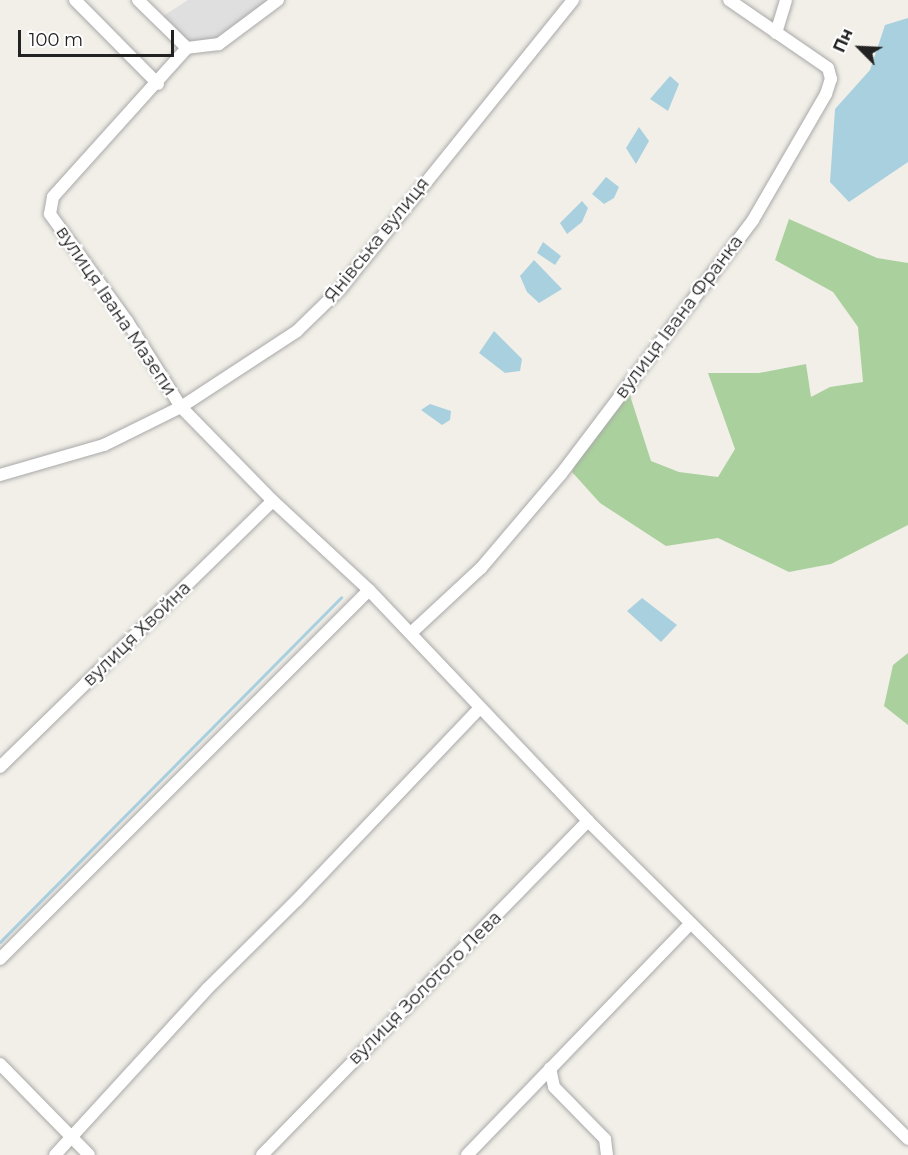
<!DOCTYPE html>
<html>
<head>
<meta charset="utf-8">
<style>
  body { margin:0 }
  #map { position:relative; width:908px; height:1155px; overflow:hidden; background:#f2efe8; font-family:Montserrat,sans-serif }
  div>[style] { position:absolute }
  [style*='--x'] { left:calc(var(--x)*1px); top:calc(var(--y)*1px); width:calc(var(--w)*1px); rotate:calc(var(--a)*1deg) }
  .residential>* { inset:0; background:#e0dfdf }
  .forest>* { inset:0; background:#aad19d }
  .water>* { inset:0; background:#a9d0df }
  .stream>* { height:3px; margin:-1.5px; padding:0 1.5px; transform-origin:1.5px; border-radius:1.5px; background:#a9d0df }
  .roads { filter:drop-shadow(0 0 2px #a9a9a9) drop-shadow(0 0 2px #a9a9a9) }
  .street>* { height:12px; margin:-6px; padding:0 6px; transform-origin:6px; border-radius:6px; background:#fff }
  span { translate:-50% -50%; white-space:nowrap; text-align:center; line-height:1.15; -webkit-text-stroke:4.5px #fff; paint-order:stroke }
  .street-label { font-size:18px; color:#222 }
  .north { position:absolute; left:830px; top:18px; width:60px; height:60px; -webkit-text-stroke:4px #fff; paint-order:stroke; rotate:294deg; font-size:16px; font-weight:700; line-height:24px; text-align:center; color:#222 }
  .north::after { content:''; display:block; margin:auto; width:21px; height:27px; background:#222; clip-path:polygon(50% 0,100% 100%,50% 72%,0 100%) }
  .scale { position:absolute; left:18px; top:30px; width:156px; height:27px; box-sizing:border-box; border:3px solid #222; border-top:0; padding-left:8px; font-size:18px; line-height:21px; white-space:nowrap; color:#222; -webkit-text-stroke:4px #fff; paint-order:stroke }
</style>
</head>
<body>
<div id="map">
  <div class="residential">
    <div style="clip-path:polygon(188px 0,273px 0,215px 49px,177px 49px,157px 20px)"></div>
  </div>
  <div class="forest">
    <div style="clip-path:polygon(789px 219px,877px 258px,908px 263px,908px 525px,831px 564px,789px 572px,718px 538px,666px 546px,600px 503px,572px 472px,590px 431px,627px 386px,651px 461px,679px 472px,718px 477px,735px 449px,708px 373px,759px 373px,806px 364px,811px 397px,830px 387px,863px 382px,858px 327px,833px 292px,775px 260px)"></div>
    <div style="clip-path:polygon(908px 653px,908px 725px,884px 706px,893px 665px)"></div>
  </div>
  <div class="water">
    <div style="clip-path:polygon(908px 18px,908px 162px,849px 202px,830px 182px,835px 109px,870px 70px,885px 25px)"></div>
    <div style="clip-path:polygon(670px 76px,679px 84px,668px 111px,650px 99px)"></div>
    <div style="clip-path:polygon(639px 127px,649px 141px,636px 164px,626px 148px)"></div>
    <div style="clip-path:polygon(606px 177px,619px 187px,614px 198px,604px 204px,592px 194px)"></div>
    <div style="clip-path:polygon(582px 201px,588px 208px,582px 222px,567px 234px,560px 223px)"></div>
    <div style="clip-path:polygon(543px 242px,561px 256px,555px 265px,537px 253px)"></div>
    <div style="clip-path:polygon(534px 260px,562px 289px,539px 303px,527px 292px,520px 276px)"></div>
    <div style="clip-path:polygon(494px 331px,522px 359px,520px 371px,505px 373px,479px 353px)"></div>
    <div style="clip-path:polygon(430px 404px,451px 411px,450px 420px,442px 425px,421px 410px)"></div>
    <div style="clip-path:polygon(642px 598px,677px 625px,661px 642px,627px 611px)"></div>
  </div>
  <div class="stream">
    <div style="--x:0;--y:942;--w:485;--a:-45.3"></div>
  </div>
  <div class="roads">
    <div class="street">
      <div style="--x:75;--y:0;--w:118;--a:45.3"></div>
      <div style="--x:138;--y:0;--w:69;--a:44.4"></div>
      <div style="--x:278;--y:0;--w:74;--a:143.3"></div>
      <div style="--x:219;--y:44;--w:32;--a:173"></div>
      <div style="--x:187;--y:48;--w:200;--a:132"></div>
      <div style="--x:53;--y:197;--w:17;--a:100"></div>
      <div style="--x:50;--y:214;--w:132;--a:54.3"></div>
      <div style="--x:127;--y:321;--w:102;--a:57.9"></div>
      <div style="--x:181;--y:407;--w:132;--a:45.6"></div>
      <div style="--x:273;--y:501;--w:131;--a:42.8"></div>
      <div style="--x:369;--y:590;--w:318;--a:46.5"></div>
      <div style="--x:588;--y:821;--w:451;--a:44.8"></div>
      <div style="--x:776;--y:33;--w:34;--a:-73"></div>
      <div style="--x:0;--y:475;--w:108;--a:-16.1"></div>
      <div style="--x:104;--y:445;--w:86;--a:-26.3"></div>
      <div style="--x:181;--y:407;--w:139;--a:-33.2"></div>
      <div style="--x:297;--y:331;--w:60;--a:-44.3"></div>
      <div style="--x:340;--y:289;--w:371;--a:-51.1"></div>
      <div style="--x:411;--y:633;--w:96;--a:-42.9"></div>
      <div style="--x:481;--y:568;--w:123;--a:-49.6"></div>
      <div style="--x:561;--y:474;--w:318;--a:-52.9"></div>
      <div style="--x:753;--y:220;--w:146;--a:-59.9"></div>
      <div style="--x:826;--y:94;--w:16;--a:-72"></div>
      <div style="--x:831;--y:79;--w:11;--a:-105"></div>
      <div style="--x:828;--y:68;--w:120;--a:-145.5"></div>
      <div style="--x:0;--y:767;--w:381;--a:-44.3"></div>
      <div style="--x:0;--y:959;--w:522;--a:-45"></div>
      <div style="--x:0;--y:1064;--w:127;--a:45.6"></div>
      <div style="--x:550;--y:1068;--w:19;--a:78"></div>
      <div style="--x:554;--y:1087;--w:73;--a:45.6"></div>
      <div style="--x:605;--y:1139;--w:16;--a:83"></div>
      <div style="--x:55;--y:1155;--w:225;--a:-47.5"></div>
      <div style="--x:207;--y:989;--w:125;--a:-44.7"></div>
      <div style="--x:296;--y:901;--w:265;--a:-46.4"></div>
      <div style="--x:262;--y:1155;--w:467;--a:-45.7"></div>
      <div style="--x:467;--y:1155;--w:322;--a:-46"></div>
    </div>
  </div>
  <div class="street-label">
    <span style="left:377px;top:240px;rotate:-51deg">Янівська вулиця</span>
    <span style="left:116px;top:311px;rotate:56deg">вулиця Івана Мазепи</span>
    <span style="left:679px;top:317px;rotate:-53deg">вулиця Івана Франка</span>
    <span style="left:137px;top:634px;rotate:-44deg">вулиця Хвойна</span>
    <span style="left:425px;top:988px;rotate:-45deg">вулиця Золотого Лева</span>
  </div>
  <div class="north">Пн</div>
  <div class="scale">100 m</div>
</div>
</body>
</html>
